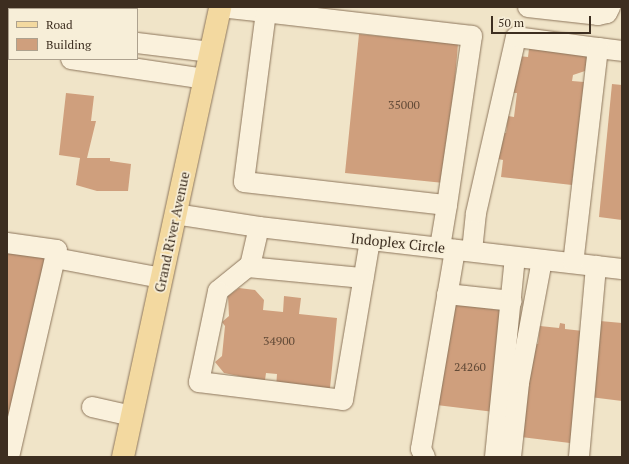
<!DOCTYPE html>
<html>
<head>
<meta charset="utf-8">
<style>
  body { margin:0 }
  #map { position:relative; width:629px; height:464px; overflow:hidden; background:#f0e4c8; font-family:"PT Serif",serif }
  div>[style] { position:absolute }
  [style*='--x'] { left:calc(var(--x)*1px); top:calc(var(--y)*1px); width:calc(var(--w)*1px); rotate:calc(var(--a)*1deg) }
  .building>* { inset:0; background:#cf9f7d; transform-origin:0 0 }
  .roads { filter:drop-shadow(0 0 1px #8d765c) drop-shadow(0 0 1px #8d765c) }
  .minor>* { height:20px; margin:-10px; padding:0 10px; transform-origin:10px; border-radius:10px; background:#faf1dc }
  .major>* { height:22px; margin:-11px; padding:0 11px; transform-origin:11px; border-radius:11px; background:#f3d9a0 }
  span { translate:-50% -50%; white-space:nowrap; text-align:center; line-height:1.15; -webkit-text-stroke:3.5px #f7eed8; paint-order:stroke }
  .number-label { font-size:12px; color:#624a37 }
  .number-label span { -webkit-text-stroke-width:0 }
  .street-label { font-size:14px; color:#3d2e20 }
  .frame { position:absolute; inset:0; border:8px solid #3d2e20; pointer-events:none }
  .legend { position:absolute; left:8px; top:8px; width:130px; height:52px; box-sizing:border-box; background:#f7eed8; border:1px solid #ada18e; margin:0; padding:5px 7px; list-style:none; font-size:12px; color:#3d2e20 }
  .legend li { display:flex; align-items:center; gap:8px; height:20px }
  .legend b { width:20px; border:1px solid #ada18e }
  .scale { position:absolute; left:491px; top:16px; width:100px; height:18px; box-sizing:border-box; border:2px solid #3d2e20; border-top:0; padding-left:5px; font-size:12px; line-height:14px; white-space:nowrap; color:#3d2e20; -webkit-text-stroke:3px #f7eed8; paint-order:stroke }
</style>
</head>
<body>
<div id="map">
  <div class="building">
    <div style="clip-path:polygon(359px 34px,458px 44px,454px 91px,460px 92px,444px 183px,345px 173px)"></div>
    <div style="clip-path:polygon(530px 41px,579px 47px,587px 58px,585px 71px,573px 75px,572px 81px,584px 82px,572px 185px,501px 177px,503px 160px,498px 159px,500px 132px,506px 133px,508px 116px,514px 117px,517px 93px,510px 93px,518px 56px,528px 57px)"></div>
    <div style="clip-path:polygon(612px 84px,622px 85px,622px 220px,599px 217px)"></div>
    <div style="clip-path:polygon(66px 93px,94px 96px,91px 121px,96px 121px,87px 158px,110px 158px,110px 161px,131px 164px,128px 191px,97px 191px,76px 185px,80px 158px,59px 155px)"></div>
    <div style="clip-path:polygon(7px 250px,48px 255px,7px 436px)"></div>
    <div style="clip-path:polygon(239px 288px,255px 290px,264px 300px,263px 310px,283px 312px,284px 296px,301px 298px,299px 314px,337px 318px,330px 388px,276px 388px,277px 374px,266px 373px,264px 387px,247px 385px,248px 378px,224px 373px,215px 362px,222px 356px,225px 326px,222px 322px,229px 316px,228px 296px)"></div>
    <div style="left:451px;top:304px;width:54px;height:102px;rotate:7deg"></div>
    <div style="clip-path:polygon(600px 321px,622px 323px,622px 401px,590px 397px)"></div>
    <div style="clip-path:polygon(560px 323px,565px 324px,565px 329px,583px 331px,570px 443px,521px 437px,533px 343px,538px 344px,540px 326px,559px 328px)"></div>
  </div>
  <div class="roads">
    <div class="minor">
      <div style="--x:220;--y:7;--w:46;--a:6.2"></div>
      <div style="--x:266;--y:12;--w:171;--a:97.4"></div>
      <div style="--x:244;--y:182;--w:204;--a:6.5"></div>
      <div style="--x:447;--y:205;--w:171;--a:-81.6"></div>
      <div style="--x:472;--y:36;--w:207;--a:-173.4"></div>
      <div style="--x:528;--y:7;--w:70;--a:6.5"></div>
      <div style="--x:598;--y:15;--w:9;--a:-13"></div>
      <div style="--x:607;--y:13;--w:7;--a:-63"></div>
      <div style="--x:7;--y:8;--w:3;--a:45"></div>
      <div style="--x:137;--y:43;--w:74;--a:7"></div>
      <div style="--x:598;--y:48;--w:24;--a:7"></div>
      <div style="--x:71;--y:59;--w:135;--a:8.5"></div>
      <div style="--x:175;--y:214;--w:85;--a:8.8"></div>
      <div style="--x:259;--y:227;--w:365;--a:6.6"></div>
      <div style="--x:259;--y:227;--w:39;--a:103"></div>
      <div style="--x:250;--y:265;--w:41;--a:140.9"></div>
      <div style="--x:218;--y:291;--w:93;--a:101.8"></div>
      <div style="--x:199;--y:382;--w:145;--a:7.1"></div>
      <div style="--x:343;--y:400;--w:162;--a:-80.4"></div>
      <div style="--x:7;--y:243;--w:50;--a:8"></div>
      <div style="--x:57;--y:250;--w:8;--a:104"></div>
      <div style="--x:440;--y:247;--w:43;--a:-80.5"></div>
      <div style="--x:472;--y:251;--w:38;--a:-84"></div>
      <div style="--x:476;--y:213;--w:180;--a:-77.2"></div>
      <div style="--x:516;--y:37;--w:83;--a:7.6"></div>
      <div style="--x:598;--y:48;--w:216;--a:96.6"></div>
      <div style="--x:248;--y:267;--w:116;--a:5.5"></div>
      <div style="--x:447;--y:294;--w:65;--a:6.1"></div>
      <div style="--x:92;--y:407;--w:41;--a:12.7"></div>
      <div style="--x:9;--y:457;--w:204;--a:-77"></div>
      <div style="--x:55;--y:258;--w:109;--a:10.6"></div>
      <div style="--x:425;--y:457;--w:9;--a:-117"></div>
      <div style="--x:421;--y:449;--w:202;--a:-80.3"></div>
      <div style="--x:495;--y:457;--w:201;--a:-84.3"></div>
      <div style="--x:511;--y:457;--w:74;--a:-83.8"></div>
      <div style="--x:519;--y:383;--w:125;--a:-79.4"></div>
      <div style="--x:579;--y:457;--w:192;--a:-84.9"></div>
    </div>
    <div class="major">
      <div style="--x:123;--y:457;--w:460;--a:-77.8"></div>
    </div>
  </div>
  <div class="number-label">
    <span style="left:404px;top:105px">35000</span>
    <span style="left:279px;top:341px">34900</span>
    <span style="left:470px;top:367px">24260</span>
  </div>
  <div class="street-label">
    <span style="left:172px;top:232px;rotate:-78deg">Grand River Avenue</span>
    <span style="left:398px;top:243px;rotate:6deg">Indoplex Circle</span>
  </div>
  <div class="frame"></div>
  <ul class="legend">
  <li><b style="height:5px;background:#f3d9a0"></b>Road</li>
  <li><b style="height:11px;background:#cf9f7d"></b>Building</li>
  </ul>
  <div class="scale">50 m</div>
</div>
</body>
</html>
